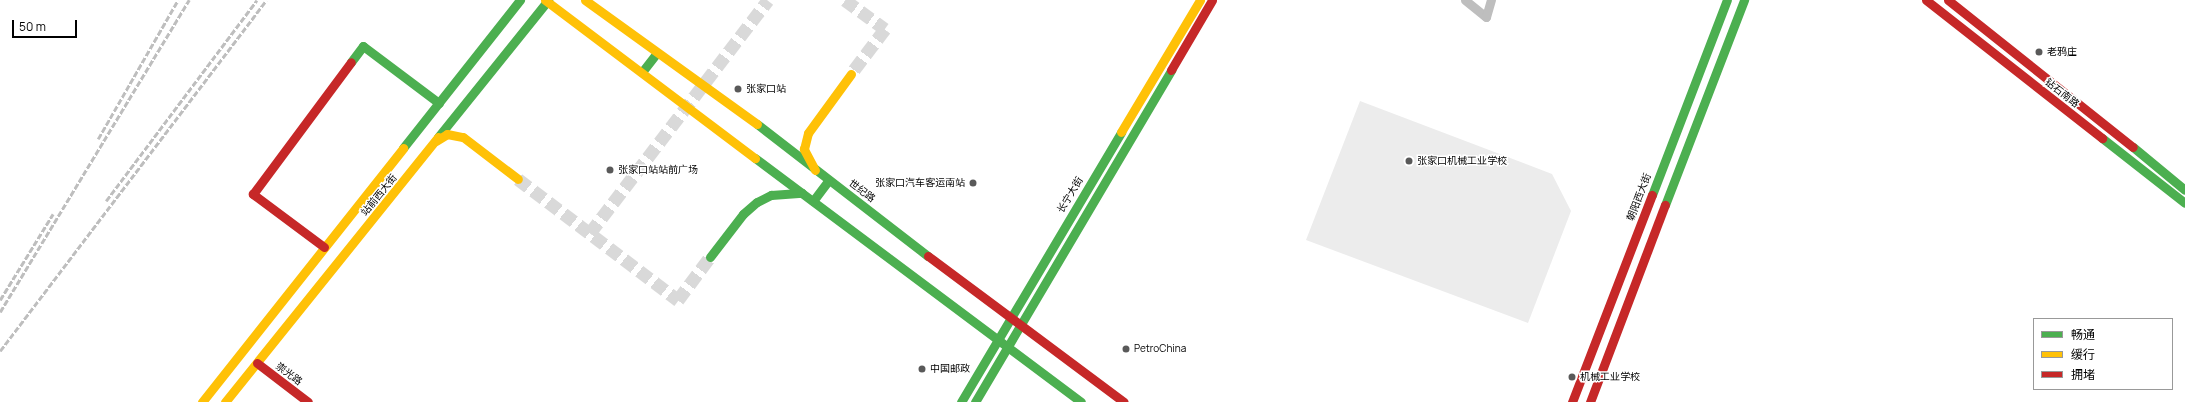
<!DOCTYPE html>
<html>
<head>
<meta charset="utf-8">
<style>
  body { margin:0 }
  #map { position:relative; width:2185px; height:402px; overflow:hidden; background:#fff; font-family:Manrope,"Noto Sans SC",sans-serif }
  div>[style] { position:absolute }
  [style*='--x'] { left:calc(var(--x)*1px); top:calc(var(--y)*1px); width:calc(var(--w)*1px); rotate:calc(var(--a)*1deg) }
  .green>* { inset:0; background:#ececec }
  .secondary-tunnel>* { height:13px; margin-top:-6.5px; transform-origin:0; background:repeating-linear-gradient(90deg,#d9d9d9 0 13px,transparent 0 19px) }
  .street>* { height:9px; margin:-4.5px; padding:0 4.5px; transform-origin:4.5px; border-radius:4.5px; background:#bebebe }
  .fast>* { height:9px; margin:-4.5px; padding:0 4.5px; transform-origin:4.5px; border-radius:4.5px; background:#4caf50 }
  .slow>* { height:9px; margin:-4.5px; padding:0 4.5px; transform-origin:4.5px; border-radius:4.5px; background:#ffc107 }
  .jam>* { height:9px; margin:-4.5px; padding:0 4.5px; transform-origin:4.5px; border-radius:4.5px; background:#c62828 }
  .rail>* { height:2.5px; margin-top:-1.25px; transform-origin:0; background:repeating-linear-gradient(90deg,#bebebe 0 6px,transparent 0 8px) }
  .dots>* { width:11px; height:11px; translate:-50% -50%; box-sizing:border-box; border:2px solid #fff; border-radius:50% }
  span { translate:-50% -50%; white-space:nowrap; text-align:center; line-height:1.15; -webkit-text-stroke:3px #fff; paint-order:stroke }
  .poi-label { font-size:10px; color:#000 }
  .left { translate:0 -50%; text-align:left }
  .right { translate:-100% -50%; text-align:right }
  .street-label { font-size:10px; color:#000 }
  .legend { position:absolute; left:2033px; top:318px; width:140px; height:72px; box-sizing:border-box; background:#fff; border:1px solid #999; margin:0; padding:5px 7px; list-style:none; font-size:12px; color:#000 }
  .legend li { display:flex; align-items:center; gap:8px; height:20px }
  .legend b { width:20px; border:1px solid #999 }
  .scale { position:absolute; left:12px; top:20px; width:65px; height:18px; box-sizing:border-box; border:2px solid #000; border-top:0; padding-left:5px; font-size:12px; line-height:14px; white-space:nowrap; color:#000; -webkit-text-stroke:3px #fff; paint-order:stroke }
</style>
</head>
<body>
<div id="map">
  <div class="green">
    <div style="clip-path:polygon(1360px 101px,1552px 174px,1571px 211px,1528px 323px,1306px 240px)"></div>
  </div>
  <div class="secondary-tunnel">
    <div style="--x:845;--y:0;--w:49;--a:35.9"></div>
    <div style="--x:885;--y:29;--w:56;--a:127.1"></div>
    <div style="--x:518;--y:179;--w:201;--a:37.1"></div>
    <div style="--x:678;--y:300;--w:54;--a:-53.3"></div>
    <div style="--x:590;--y:233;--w:293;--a:-52.6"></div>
  </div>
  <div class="street">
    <div style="--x:1465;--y:0;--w:27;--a:39"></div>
    <div style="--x:1486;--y:17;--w:18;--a:-74"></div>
  </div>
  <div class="fast">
    <div style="--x:351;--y:62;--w:20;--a:-53"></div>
    <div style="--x:363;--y:46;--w:95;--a:36.9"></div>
    <div style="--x:642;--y:72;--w:24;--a:-52"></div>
    <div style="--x:757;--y:124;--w:216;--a:37.7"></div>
    <div style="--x:438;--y:137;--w:176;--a:-51.2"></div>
    <div style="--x:2102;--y:138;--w:105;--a:38.1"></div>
    <div style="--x:2133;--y:147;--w:67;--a:39.6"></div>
    <div style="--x:403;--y:148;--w:189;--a:-51.7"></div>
    <div style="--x:755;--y:158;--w:407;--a:36.8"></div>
    <div style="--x:1652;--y:195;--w:209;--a:-69"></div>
    <div style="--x:813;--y:201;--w:25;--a:-53"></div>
    <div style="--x:1665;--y:205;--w:220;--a:-68.9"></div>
    <div style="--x:710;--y:257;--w:54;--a:-52.5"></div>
    <div style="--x:743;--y:214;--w:18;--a:-41"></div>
    <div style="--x:757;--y:202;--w:16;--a:-27"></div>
    <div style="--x:771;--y:195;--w:31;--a:-4"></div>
    <div style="--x:961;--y:402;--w:314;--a:-59.3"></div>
    <div style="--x:975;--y:402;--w:386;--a:-59.4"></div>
  </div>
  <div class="slow">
    <div style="--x:545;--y:0;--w:263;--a:37"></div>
    <div style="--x:585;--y:0;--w:212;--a:35.8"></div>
    <div style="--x:1121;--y:132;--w:154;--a:-59.1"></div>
    <div style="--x:436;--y:141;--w:13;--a:-32"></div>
    <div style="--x:447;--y:134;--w:16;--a:11"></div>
    <div style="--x:463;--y:137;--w:69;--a:37.4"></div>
    <div style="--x:815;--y:170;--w:24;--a:-118"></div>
    <div style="--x:804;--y:149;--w:16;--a:-76"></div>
    <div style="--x:808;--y:133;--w:73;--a:-53.9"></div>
    <div style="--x:202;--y:402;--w:324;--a:-51.6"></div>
    <div style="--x:225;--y:402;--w:340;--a:-51.2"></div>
  </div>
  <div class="jam">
    <div style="--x:1926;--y:0;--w:224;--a:38.1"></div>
    <div style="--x:1948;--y:0;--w:236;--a:38.5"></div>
    <div style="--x:1171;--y:70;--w:81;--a:-59.6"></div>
    <div style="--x:324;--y:247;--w:89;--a:-143.3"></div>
    <div style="--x:253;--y:194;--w:164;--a:-53.4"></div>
    <div style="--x:928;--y:256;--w:244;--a:36.7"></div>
    <div style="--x:257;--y:363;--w:64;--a:37.4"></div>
    <div style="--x:1572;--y:402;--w:222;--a:-68.9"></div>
    <div style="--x:1590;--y:402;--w:211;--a:-69.2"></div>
  </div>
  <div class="rail">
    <div style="--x:98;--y:139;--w:160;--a:-60.1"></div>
    <div style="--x:106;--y:201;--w:251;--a:-53.1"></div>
    <div style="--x:0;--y:300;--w:101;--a:-58.4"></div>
    <div style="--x:0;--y:312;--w:365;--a:-58.8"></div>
    <div style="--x:0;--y:351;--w:440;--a:-52.8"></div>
  </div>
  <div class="dots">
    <div style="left:2039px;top:52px;background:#595959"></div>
    <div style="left:738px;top:89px;background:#595959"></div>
    <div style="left:1409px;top:161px;background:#595959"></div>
    <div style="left:610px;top:170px;background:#595959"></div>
    <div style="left:973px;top:183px;background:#595959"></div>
    <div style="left:1126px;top:349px;background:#595959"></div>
    <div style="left:922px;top:369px;background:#595959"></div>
    <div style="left:1572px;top:377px;background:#595959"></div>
  </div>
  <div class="poi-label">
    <span class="left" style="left:2047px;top:52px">老鸦庄</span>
    <span class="left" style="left:746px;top:89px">张家口站</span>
    <span class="left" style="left:1417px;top:161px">张家口机械工业学校</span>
    <span class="left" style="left:618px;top:170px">张家口站站前广场</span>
    <span class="right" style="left:965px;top:183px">张家口汽车客运南站</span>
    <span class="left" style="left:1134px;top:349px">PetroChina</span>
    <span class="left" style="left:930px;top:369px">中国邮政</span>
    <span class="left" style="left:1580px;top:377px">机械工业学校</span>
  </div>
  <div class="street-label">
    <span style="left:2062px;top:93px;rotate:38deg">钻石南路</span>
    <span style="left:862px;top:191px;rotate:37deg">世纪路</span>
    <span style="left:379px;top:195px;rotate:-51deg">站前西大街</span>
    <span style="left:1070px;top:195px;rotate:-59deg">长宁大街</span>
    <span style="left:1639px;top:197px;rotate:-69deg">朝阳西大街</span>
    <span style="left:289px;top:374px;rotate:37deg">崇光路</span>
  </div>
  <ul class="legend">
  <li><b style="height:5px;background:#4caf50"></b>畅通</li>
  <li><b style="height:5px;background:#ffc107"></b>缓行</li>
  <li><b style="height:5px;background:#c62828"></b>拥堵</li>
  </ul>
  <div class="scale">50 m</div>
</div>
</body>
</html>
